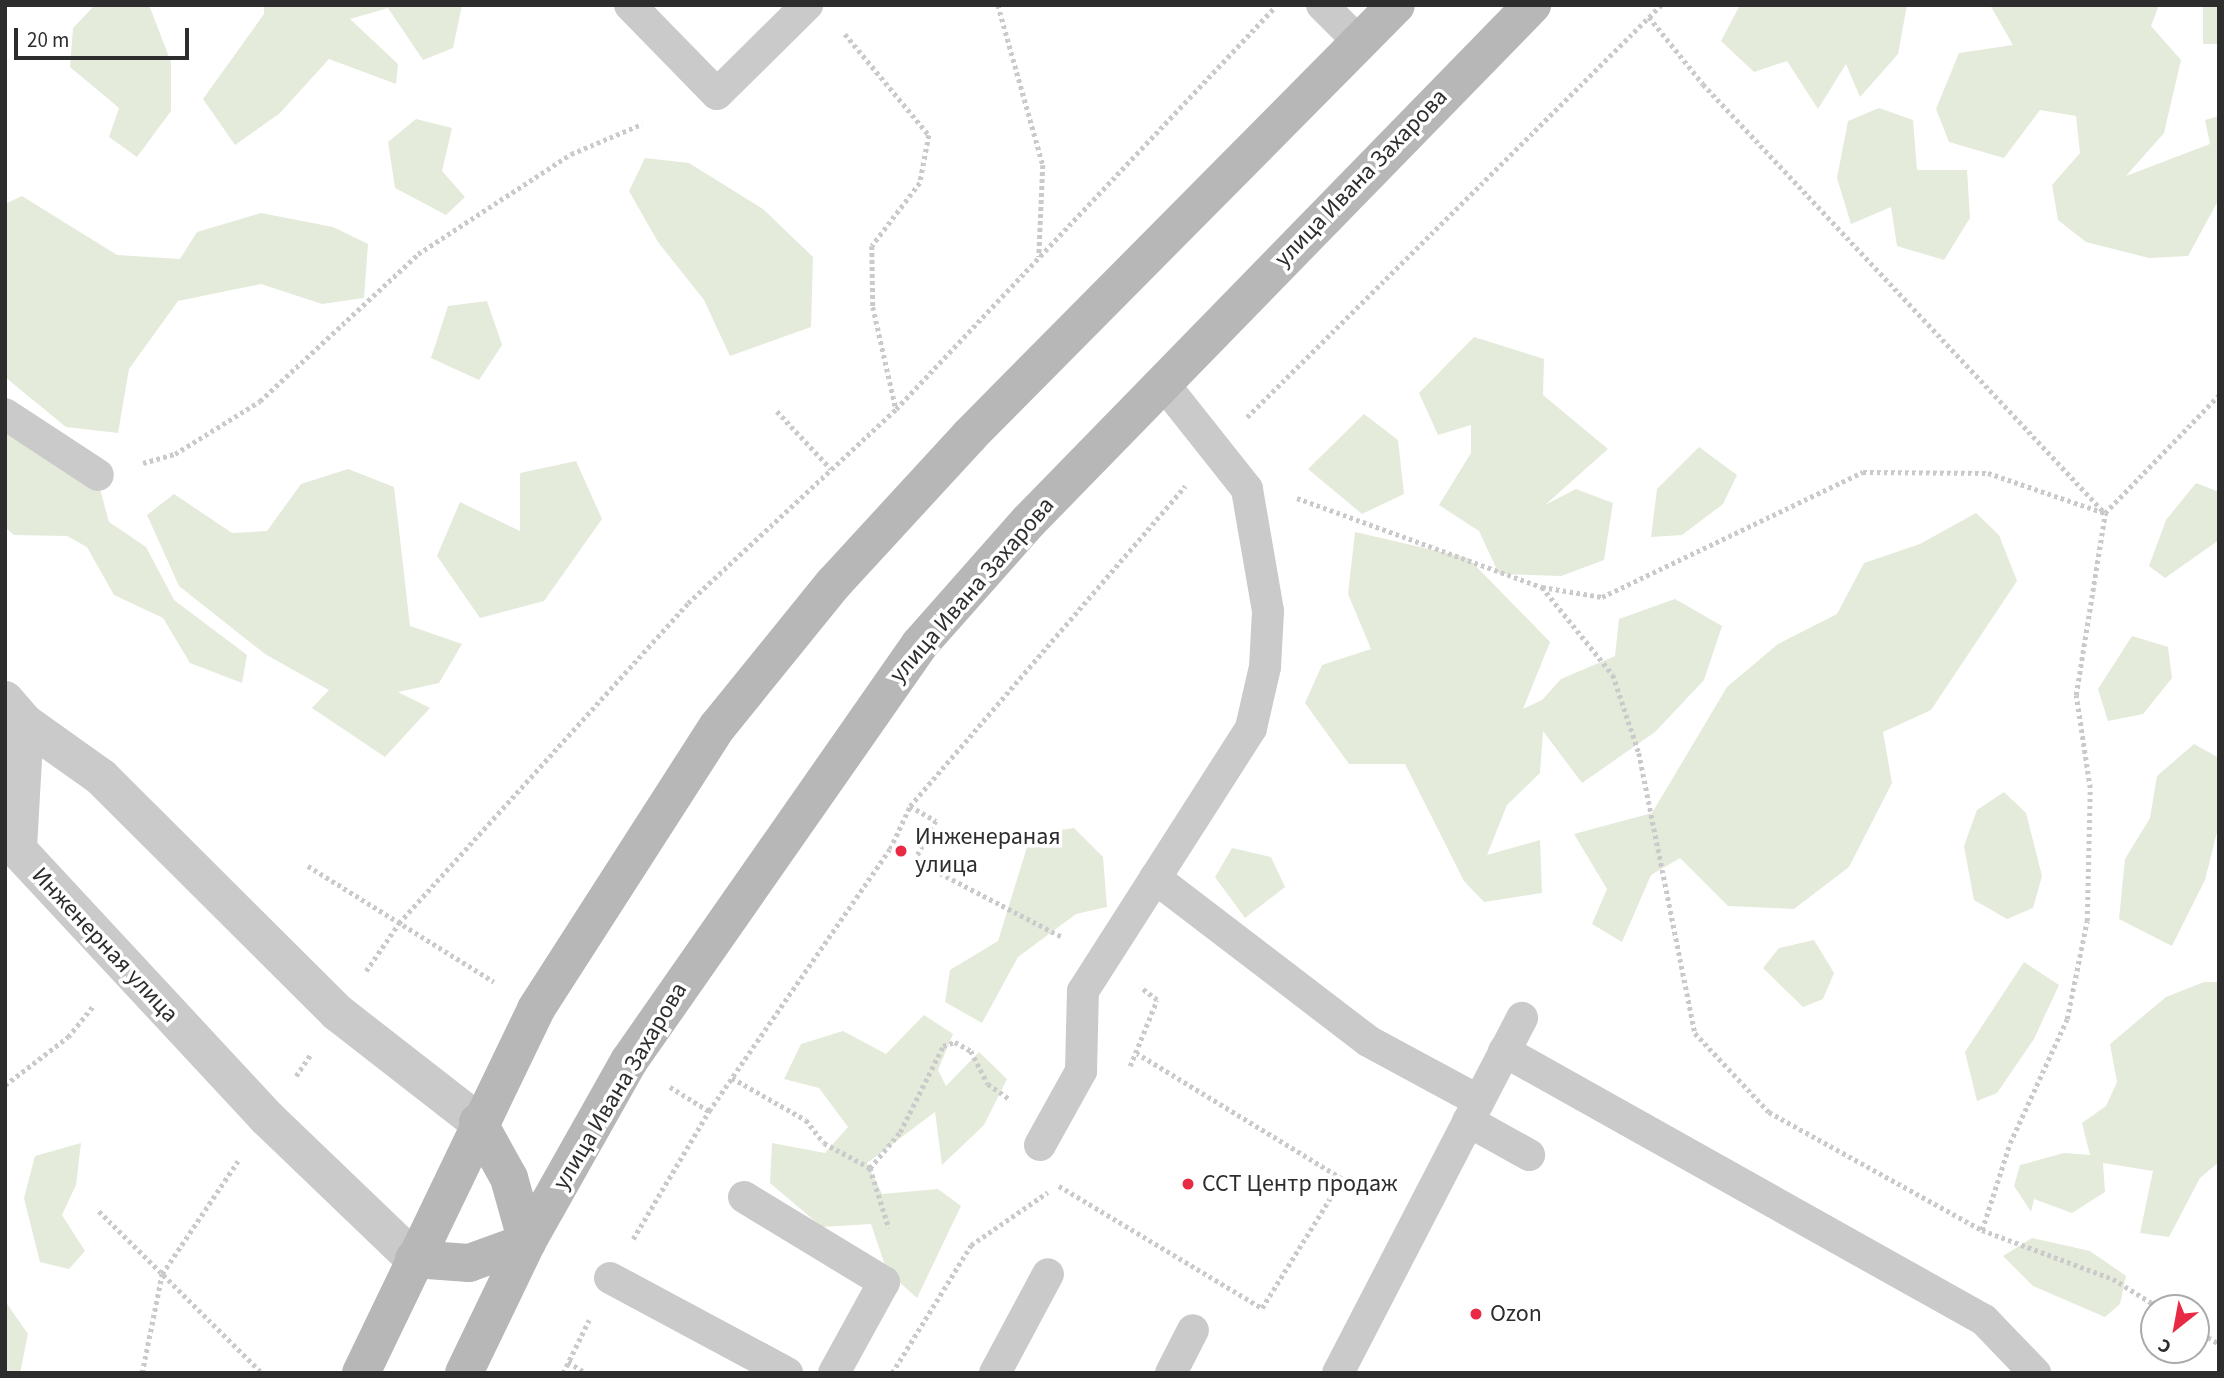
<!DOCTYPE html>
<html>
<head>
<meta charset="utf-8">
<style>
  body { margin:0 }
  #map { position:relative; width:2224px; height:1378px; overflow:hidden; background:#fff; font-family:"Source Sans 3",sans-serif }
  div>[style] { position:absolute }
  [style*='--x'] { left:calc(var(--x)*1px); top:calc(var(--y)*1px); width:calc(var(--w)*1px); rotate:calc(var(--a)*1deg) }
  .green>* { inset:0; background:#e4ebda; transform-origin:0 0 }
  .path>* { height:4.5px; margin-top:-2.25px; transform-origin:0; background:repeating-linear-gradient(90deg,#cacaca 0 3.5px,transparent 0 7px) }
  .lane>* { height:32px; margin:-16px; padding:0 16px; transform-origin:16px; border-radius:16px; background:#cacaca }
  .street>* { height:38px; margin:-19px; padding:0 19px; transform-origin:19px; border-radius:19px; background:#cacaca }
  .secondary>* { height:38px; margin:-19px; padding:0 19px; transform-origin:19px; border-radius:19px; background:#b7b7b7 }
  .dots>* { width:19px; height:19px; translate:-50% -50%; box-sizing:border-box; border:4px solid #fff; border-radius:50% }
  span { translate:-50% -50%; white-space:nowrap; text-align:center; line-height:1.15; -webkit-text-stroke:7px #fff; paint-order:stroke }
  .street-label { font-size:24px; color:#2d2d2d }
  .poi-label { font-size:24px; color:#2d2d2d }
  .left { translate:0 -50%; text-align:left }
  .frame { position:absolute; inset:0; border:7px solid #2d2d2d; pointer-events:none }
  .north { position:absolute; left:2140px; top:1294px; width:70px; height:70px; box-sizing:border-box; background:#fff; border:2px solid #ababab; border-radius:50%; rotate:211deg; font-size:19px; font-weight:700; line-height:28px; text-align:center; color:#2d2d2d }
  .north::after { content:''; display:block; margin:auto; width:24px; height:32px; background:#e92a44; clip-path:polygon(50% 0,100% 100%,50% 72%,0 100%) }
  .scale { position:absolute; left:14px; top:28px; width:175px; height:32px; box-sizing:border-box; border:4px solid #2d2d2d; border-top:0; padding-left:9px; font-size:21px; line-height:24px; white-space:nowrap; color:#2d2d2d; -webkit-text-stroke:5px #fff; paint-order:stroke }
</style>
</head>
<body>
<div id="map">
  <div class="green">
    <div style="clip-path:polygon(95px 5px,149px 5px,171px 62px,171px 111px,137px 157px,109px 137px,119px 108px,70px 67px,73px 28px)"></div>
    <div style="clip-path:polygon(264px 5px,462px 5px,453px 48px,423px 60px,388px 8px,350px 19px,398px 64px,396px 84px,329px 59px,280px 113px,235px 145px,203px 99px,264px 14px)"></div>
    <div style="clip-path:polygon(1740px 5px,1907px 5px,1898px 54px,1860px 97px,1846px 64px,1818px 109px,1787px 61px,1754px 72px,1721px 41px)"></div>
    <div style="clip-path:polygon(1990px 5px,2159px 5px,2151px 26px,2181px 60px,2164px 133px,2126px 176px,2210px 144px,2205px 120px,2219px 116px,2219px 199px,2188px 256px,2149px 258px,2086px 242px,2058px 220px,2052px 185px,2080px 153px,2076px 116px,2040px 110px,2004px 158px,1949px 142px,1936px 109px,1959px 53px,2013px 45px)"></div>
    <div style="left:2203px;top:5px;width:16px;height:39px"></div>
    <div style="clip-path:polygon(1879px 108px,1913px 120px,1917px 170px,1967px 170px,1970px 218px,1944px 260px,1897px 246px,1891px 207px,1851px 224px,1837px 178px,1848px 121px)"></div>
    <div style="clip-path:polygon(416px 119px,452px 128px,442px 171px,465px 197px,446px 215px,395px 188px,388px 142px)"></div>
    <div style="clip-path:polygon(645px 158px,689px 163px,763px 209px,813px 257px,811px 327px,730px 356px,704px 300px,658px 242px,629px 191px)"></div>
    <div style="clip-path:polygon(22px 196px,117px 255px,180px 259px,197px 232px,261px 213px,333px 227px,368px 244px,364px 298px,322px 304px,261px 284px,178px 301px,129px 369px,118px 433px,66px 427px,5px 377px,5px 204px)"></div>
    <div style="clip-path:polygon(487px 301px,502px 345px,479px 380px,431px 358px,448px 306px)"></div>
    <div style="clip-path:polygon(1474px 337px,1544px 359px,1543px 395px,1608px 449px,1545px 505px,1576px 489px,1613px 503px,1604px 560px,1561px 576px,1499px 574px,1479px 531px,1439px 505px,1471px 453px,1471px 425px,1438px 435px,1419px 393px)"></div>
    <div style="clip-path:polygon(5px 404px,97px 478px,109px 522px,146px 547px,174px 600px,247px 655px,242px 683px,190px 663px,163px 618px,114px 595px,87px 547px,67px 536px,14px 535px,5px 527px)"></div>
    <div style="clip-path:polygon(1364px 414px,1398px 440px,1404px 494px,1362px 514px,1308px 469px)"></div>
    <div style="clip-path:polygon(1699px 447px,1737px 475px,1723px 504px,1682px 535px,1651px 537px,1657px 489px)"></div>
    <div style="clip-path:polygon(576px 461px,602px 519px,544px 601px,480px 618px,437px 556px,460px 502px,520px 531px,520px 473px)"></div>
    <div style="clip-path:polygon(348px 469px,394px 487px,410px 626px,462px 644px,439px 683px,398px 692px,430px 708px,385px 757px,312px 708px,329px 690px,265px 654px,179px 586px,147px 515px,174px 494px,232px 533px,267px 531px,301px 484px)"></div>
    <div style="clip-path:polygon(2196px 483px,2219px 492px,2219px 540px,2165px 578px,2149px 566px,2166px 520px)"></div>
    <div style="clip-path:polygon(1976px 513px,1999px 535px,2017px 581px,1931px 710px,1883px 732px,1892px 783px,1849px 867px,1794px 909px,1728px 906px,1680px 858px,1651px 875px,1622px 942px,1592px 924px,1607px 889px,1574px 834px,1652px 813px,1727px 687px,1778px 644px,1837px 614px,1864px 563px,1920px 544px)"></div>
    <div style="clip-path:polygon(1355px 532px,1468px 558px,1550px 642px,1523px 709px,1542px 700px,1561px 679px,1615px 656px,1619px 619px,1675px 599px,1722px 626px,1704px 680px,1655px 732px,1582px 783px,1543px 731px,1540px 773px,1507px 805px,1487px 855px,1540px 840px,1542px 893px,1484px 902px,1464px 881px,1405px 764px,1349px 764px,1305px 703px,1322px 665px,1371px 649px,1348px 594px)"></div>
    <div style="clip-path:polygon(2132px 636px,2168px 647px,2172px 678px,2143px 714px,2108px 721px,2098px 689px)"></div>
    <div style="clip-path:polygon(2194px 744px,2219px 758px,2219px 824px,2205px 880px,2172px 946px,2119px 919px,2125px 859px,2150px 818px,2157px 776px)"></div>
    <div style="clip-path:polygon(2004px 792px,2026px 813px,2042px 876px,2033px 908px,2007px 919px,1974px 900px,1964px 846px,1977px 810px)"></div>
    <div style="clip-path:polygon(1074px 828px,1103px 857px,1107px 907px,1076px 914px,1018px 957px,982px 1023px,945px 1002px,950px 970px,998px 941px,1031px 834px)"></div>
    <div style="clip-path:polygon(1232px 848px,1271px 857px,1285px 887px,1245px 918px,1215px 877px)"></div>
    <div style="clip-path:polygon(1814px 940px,1834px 973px,1823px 999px,1803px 1007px,1763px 968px,1779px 948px)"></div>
    <div style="clip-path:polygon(2024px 962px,2059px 985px,2034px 1039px,1997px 1093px,1977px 1101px,1965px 1052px)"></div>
    <div style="clip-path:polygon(2204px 982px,2219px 982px,2219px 1162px,2200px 1178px,2169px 1237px,2140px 1233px,2153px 1171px,2103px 1163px,2105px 1192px,2072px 1213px,2034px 1199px,2031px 1212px,2041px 1227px,2014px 1186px,2020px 1165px,2064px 1153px,2090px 1155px,2082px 1123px,2106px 1106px,2117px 1082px,2110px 1044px,2166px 997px)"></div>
    <div style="clip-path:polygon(924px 1015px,953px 1034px,938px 1070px,946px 1086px,979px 1052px,1007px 1079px,984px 1125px,942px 1165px,935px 1112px,867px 1163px,882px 1194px,938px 1189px,961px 1206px,917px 1298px,887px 1271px,871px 1224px,822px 1227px,770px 1183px,772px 1143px,825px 1153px,848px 1127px,819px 1088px,784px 1079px,801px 1044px,843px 1031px,886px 1054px)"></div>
    <div style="clip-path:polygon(81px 1143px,76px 1185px,62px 1215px,85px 1251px,69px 1269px,40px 1262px,24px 1198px,35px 1156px)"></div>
    <div style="clip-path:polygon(2032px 1238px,2090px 1251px,2126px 1276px,2120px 1304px,2105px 1317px,2033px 1286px,2003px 1256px)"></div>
    <div style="clip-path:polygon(5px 1301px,28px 1334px,20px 1373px,5px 1373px)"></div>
  </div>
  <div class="path">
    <div style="--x:998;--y:5;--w:166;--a:74.3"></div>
    <div style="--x:1043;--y:165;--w:92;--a:92.5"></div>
    <div style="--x:1649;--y:17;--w:86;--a:51.1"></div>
    <div style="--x:1703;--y:84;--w:585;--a:46.87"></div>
    <div style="--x:845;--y:34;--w:131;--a:50.3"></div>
    <div style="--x:929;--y:135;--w:49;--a:100.6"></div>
    <div style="--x:920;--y:183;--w:79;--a:127.3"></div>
    <div style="--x:872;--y:246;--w:61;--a:89.1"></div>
    <div style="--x:873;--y:307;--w:105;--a:77.3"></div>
    <div style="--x:777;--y:411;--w:79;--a:47"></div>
    <div style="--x:1247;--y:417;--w:584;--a:-44.86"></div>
    <div style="--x:143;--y:463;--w:33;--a:-16"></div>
    <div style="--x:175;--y:454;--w:100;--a:-31.9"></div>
    <div style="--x:260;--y:401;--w:216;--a:-42.9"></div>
    <div style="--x:418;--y:254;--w:183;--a:-33.2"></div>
    <div style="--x:571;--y:154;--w:77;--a:-22.9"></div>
    <div style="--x:1297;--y:498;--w:261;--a:20"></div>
    <div style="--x:1542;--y:587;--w:61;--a:9.5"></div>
    <div style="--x:1602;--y:597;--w:289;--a:-25.6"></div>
    <div style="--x:1863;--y:472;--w:125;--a:0.5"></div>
    <div style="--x:1988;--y:473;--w:124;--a:18.9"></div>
    <div style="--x:1542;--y:587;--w:113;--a:51.1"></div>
    <div style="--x:1613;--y:675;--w:82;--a:71.6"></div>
    <div style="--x:1639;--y:753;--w:286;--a:78.7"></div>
    <div style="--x:1695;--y:1033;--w:108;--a:46.9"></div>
    <div style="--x:1769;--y:1112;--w:244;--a:29"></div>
    <div style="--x:1982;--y:1230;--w:140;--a:20.5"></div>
    <div style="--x:2113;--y:1279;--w:55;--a:31.7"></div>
    <div style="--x:910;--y:806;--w:30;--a:30"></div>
    <div style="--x:936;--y:821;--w:44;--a:118.3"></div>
    <div style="--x:915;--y:860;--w:166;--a:27.6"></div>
    <div style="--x:308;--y:866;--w:219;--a:31.9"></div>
    <div style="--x:366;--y:971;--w:58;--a:-55.5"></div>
    <div style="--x:399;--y:923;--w:431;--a:-47.9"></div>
    <div style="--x:688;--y:603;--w:284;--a:-43"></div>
    <div style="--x:896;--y:409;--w:551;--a:-46.69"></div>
    <div style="--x:1130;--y:1066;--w:71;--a:-67.8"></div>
    <div style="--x:1157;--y:1000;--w:21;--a:-143"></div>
    <div style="--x:296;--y:1076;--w:27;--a:-56"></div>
    <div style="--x:732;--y:1078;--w:85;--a:29.6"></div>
    <div style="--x:806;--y:1120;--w:29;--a:52"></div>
    <div style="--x:824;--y:1143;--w:52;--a:28.5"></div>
    <div style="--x:870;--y:1168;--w:63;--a:72.4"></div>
    <div style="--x:5;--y:1085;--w:79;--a:-37.3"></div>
    <div style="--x:68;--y:1037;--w:40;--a:-51"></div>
    <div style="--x:670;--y:1087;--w:46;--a:31.6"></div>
    <div style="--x:870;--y:1168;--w:47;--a:-50.2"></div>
    <div style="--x:900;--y:1132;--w:96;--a:-63.4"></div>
    <div style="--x:943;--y:1046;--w:13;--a:-18"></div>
    <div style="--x:955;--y:1042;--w:18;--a:29"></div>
    <div style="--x:971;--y:1051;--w:37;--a:63"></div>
    <div style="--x:988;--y:1084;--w:28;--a:35"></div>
    <div style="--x:1059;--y:1186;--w:237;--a:31"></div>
    <div style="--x:1262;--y:1308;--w:152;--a:-58.2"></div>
    <div style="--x:1342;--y:1179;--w:240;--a:-148.6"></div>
    <div style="--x:99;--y:1211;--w:230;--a:44.8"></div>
    <div style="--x:1982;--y:1230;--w:91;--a:-72.2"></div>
    <div style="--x:2010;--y:1143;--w:136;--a:-65.3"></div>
    <div style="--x:2067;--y:1019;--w:100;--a:-78.5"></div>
    <div style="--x:2087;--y:921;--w:133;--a:-88.7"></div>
    <div style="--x:2090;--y:788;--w:94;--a:-98.6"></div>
    <div style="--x:2076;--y:695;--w:184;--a:-80.9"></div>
    <div style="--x:2105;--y:513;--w:164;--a:-46"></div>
    <div style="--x:633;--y:1239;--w:149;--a:-59.3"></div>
    <div style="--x:709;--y:1111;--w:318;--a:-55.4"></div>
    <div style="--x:890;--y:849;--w:47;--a:-65.1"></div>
    <div style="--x:910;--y:806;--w:422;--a:-49.3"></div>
    <div style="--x:2196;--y:1330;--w:27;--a:31"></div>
    <div style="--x:568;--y:1362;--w:21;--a:31"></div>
    <div style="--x:142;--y:1373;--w:101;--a:-78.6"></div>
    <div style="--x:162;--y:1274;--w:136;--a:-56.1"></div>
    <div style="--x:563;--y:1373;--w:59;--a:-63.9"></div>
    <div style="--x:892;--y:1373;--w:150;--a:-58.3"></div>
    <div style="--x:971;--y:1245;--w:93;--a:-34.5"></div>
  </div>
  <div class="lane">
    <div style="--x:630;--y:5;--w:124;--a:45.7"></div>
    <div style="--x:717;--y:94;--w:127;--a:-44.7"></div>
    <div style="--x:1322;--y:5;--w:52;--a:45"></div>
    <div style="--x:5;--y:414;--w:111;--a:33.3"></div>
    <div style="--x:1155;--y:878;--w:268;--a:37.4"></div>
    <div style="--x:1368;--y:1041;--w:126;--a:28.4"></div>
    <div style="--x:1504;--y:1051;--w:550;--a:29.27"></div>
    <div style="--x:1984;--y:1320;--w:74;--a:46.1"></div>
    <div style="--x:1468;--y:1121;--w:70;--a:29.1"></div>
    <div style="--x:1040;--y:1145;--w:85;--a:-61"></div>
    <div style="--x:1081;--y:1071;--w:80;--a:-88.6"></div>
    <div style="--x:1083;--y:991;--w:312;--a:-57.4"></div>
    <div style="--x:1251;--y:728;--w:63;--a:-77.1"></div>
    <div style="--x:1265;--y:667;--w:56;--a:-86.9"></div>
    <div style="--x:1268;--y:611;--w:124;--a:-99.8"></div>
    <div style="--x:1247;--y:489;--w:135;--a:-128.4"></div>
    <div style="--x:744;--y:1197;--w:164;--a:31.3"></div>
    <div style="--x:884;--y:1282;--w:104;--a:118.8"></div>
    <div style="--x:610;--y:1278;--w:201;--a:28.2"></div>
    <div style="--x:995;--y:1373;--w:112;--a:-61.8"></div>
    <div style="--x:1171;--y:1373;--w:48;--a:-62.9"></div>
    <div style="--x:1338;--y:1373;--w:400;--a:-62.6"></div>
  </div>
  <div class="street">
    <div style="--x:5;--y:700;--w:30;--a:49"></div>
    <div style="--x:25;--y:723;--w:93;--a:35.4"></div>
    <div style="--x:101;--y:777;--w:334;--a:44.9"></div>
    <div style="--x:338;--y:1013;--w:177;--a:37.9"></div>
    <div style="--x:25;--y:723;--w:127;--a:93.2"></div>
    <div style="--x:18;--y:850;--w:366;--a:47.1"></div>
    <div style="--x:267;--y:1118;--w:204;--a:43.8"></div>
  </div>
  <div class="secondary">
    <div style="--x:478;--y:1122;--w:64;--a:61"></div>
    <div style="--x:509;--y:1178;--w:66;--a:74.3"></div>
    <div style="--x:414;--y:1259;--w:55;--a:4.2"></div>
    <div style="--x:469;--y:1263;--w:62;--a:-19.9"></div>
    <div style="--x:361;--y:1373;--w:404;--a:-64.3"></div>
    <div style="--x:536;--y:1009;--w:336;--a:-57.3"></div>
    <div style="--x:718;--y:726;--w:184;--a:-51"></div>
    <div style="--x:834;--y:583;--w:201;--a:-47.4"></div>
    <div style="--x:970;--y:435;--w:605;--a:-45.27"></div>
    <div style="--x:464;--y:1373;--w:145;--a:-64.3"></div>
    <div style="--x:527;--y:1242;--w:208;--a:-60.6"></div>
    <div style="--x:629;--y:1061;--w:508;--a:-55.09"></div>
    <div style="--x:920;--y:644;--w:164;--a:-48.5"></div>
    <div style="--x:1029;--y:521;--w:721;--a:-45.73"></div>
  </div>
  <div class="dots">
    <div style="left:901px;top:851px;background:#e92a44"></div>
    <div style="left:1188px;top:1184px;background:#e92a44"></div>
    <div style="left:1476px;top:1314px;background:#e92a44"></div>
  </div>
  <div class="street-label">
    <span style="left:1361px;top:178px;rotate:-46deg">улица Ивана Захарова</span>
    <span style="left:972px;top:590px;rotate:-49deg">улица Ивана Захарова</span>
    <span style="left:105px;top:945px;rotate:47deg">Инженерная улица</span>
    <span style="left:620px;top:1086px;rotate:-59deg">улица Ивана Захарова</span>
  </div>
  <div class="poi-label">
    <span class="left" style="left:915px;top:851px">Инженераная<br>улица</span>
    <span class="left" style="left:1202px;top:1184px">CCТ Центр продаж</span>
    <span class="left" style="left:1490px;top:1314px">Ozon</span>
  </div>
  <div class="frame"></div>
  <div class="north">С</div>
  <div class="scale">20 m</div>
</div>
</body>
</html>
